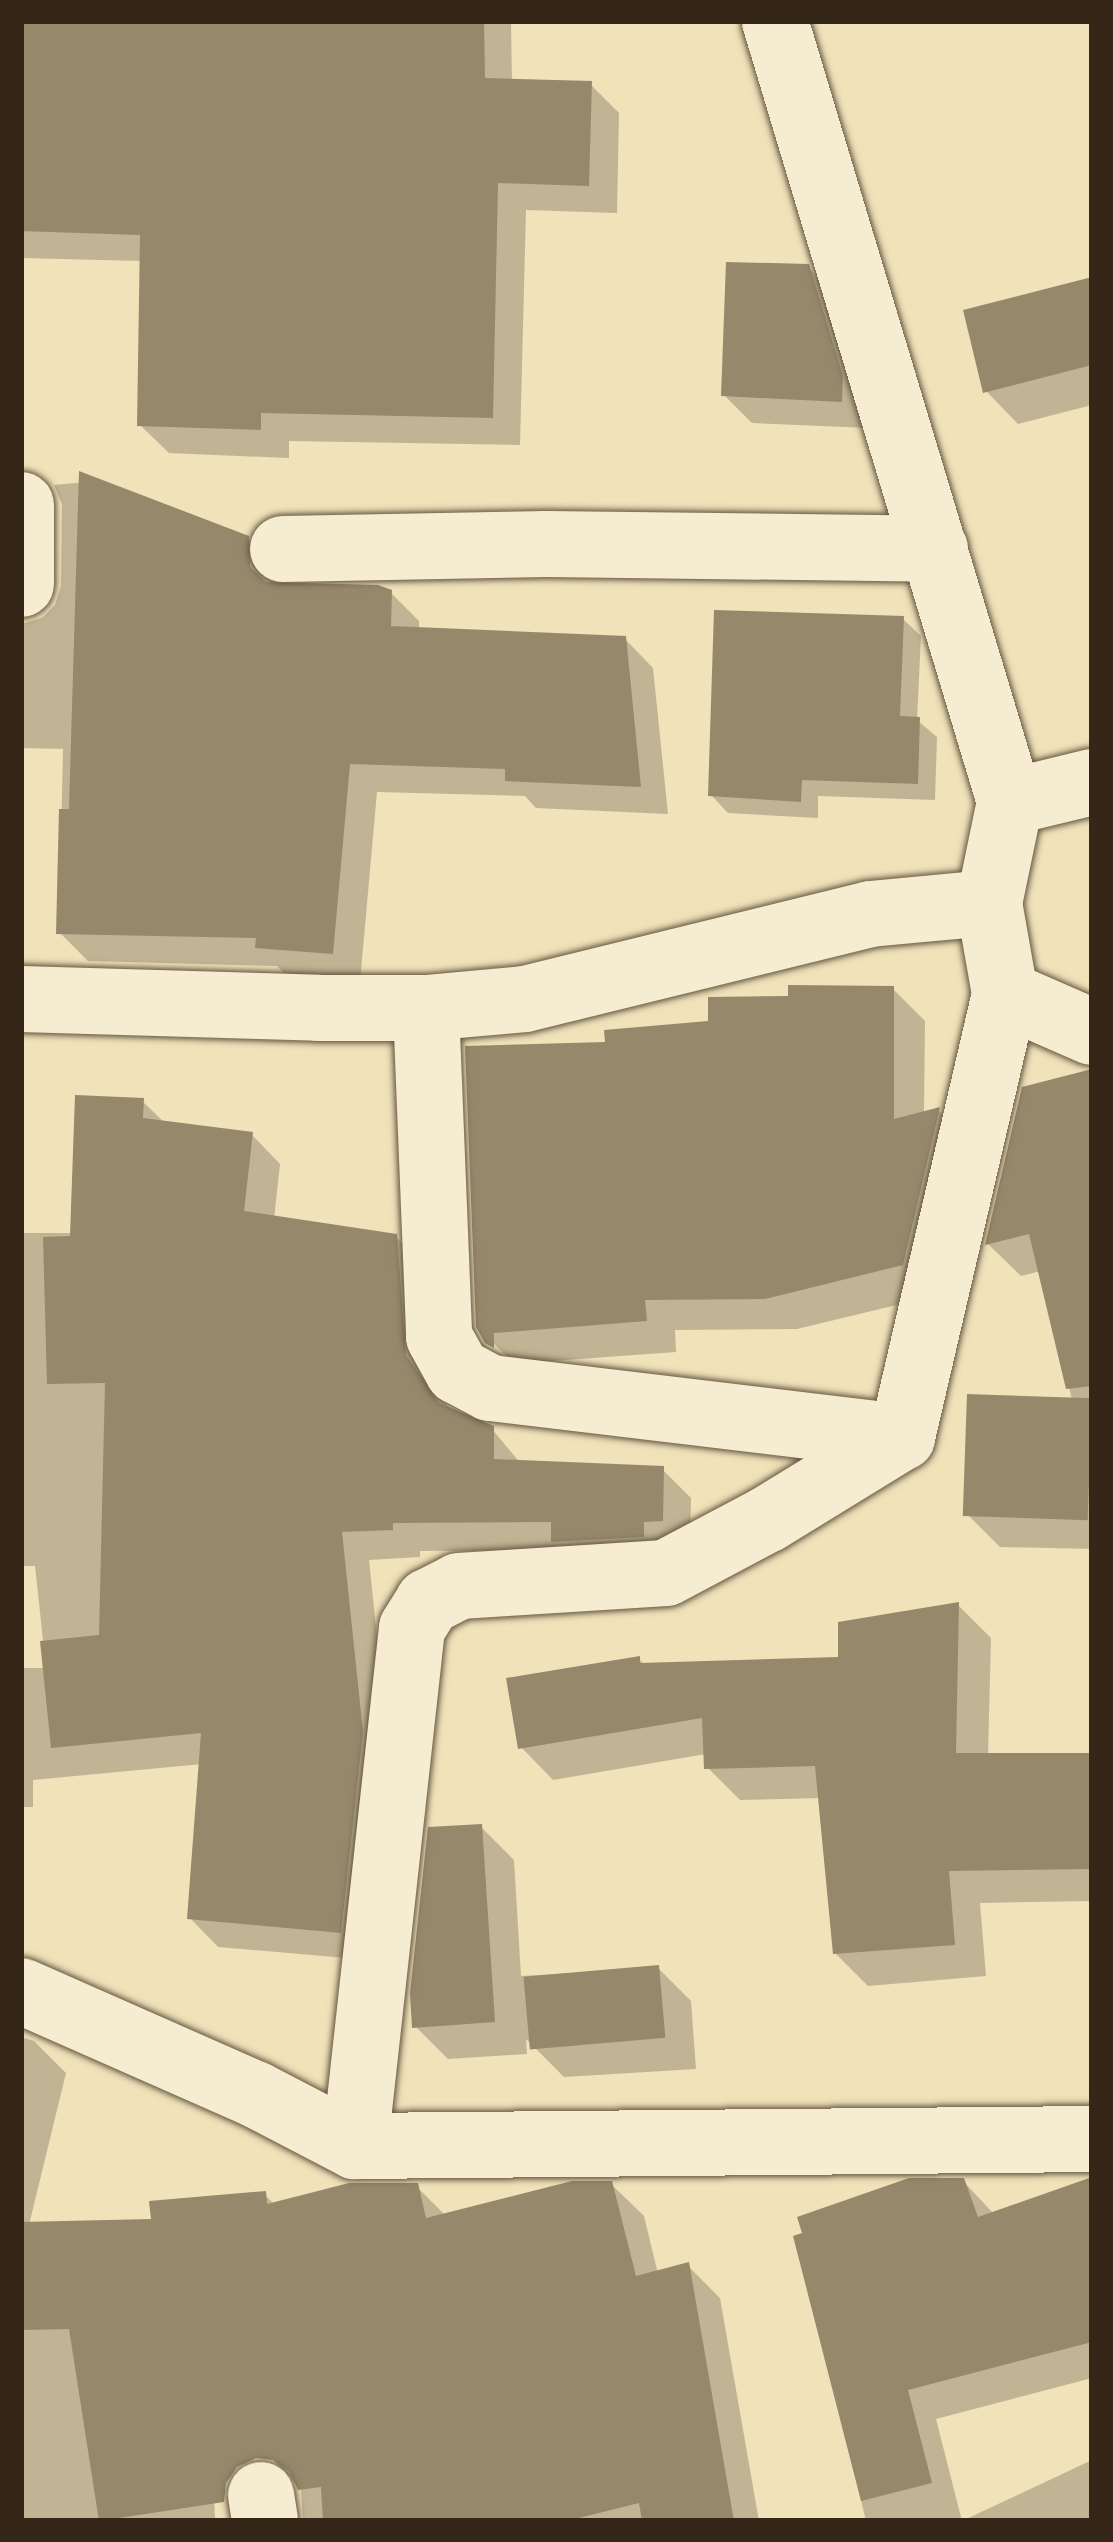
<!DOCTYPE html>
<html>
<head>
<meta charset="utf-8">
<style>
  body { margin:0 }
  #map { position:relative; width:1113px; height:2542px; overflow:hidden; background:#f0e2b9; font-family:"IM FELL DW Pica",serif }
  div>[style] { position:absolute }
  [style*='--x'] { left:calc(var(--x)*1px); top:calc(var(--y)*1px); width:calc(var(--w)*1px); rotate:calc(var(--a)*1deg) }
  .shadow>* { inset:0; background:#0003 }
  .building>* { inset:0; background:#96886b; transform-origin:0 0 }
  .roads { filter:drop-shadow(0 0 3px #645640) drop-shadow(0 0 3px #645640) }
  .minor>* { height:66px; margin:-33px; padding:0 33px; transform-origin:33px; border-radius:33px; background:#f5ecd2 }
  span { translate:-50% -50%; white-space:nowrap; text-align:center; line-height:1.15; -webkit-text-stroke:10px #f5ecd2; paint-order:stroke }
  .frame { position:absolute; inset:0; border:24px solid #352717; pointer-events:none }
</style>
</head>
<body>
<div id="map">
  <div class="shadow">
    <div style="clip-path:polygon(21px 21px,511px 21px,512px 82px,590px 84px,619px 113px,617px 213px,526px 210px,520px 445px,289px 441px,289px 458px,169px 453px,140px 425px,142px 261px,21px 258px)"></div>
    <div style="clip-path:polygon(808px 267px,836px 295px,869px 428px,752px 423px,724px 395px)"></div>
    <div style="clip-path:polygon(1092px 290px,1092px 405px,1018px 424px,986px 391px)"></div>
    <div style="clip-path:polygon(97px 481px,247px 538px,276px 567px,277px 586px,390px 592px,419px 621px,419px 630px,625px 639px,653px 668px,668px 814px,536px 808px,525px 796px,377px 792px,360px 982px,287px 976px,277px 966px,88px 961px,59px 932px,63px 749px,21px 748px,21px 624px,42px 618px,55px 605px,61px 586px,62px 504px,54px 485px)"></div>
    <div style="clip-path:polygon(903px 619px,921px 636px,917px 720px,937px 737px,935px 800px,818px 796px,818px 818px,728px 813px,711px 795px)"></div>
    <div style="clip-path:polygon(893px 989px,925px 1021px,924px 1114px,939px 1111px,970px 1141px,934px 1296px,797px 1329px,675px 1330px,676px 1352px,524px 1363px,524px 1373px,496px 1346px,479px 1325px,608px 1045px,711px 1024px,791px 999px)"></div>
    <div style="clip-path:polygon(1092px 1072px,1092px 1549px,1000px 1547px,967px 1514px,1072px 1400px,1041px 1271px,1021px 1276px,988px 1244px)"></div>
    <div style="clip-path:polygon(142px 1101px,166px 1124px,252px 1135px,280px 1164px,274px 1219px,396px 1237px,425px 1266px,434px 1387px,451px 1411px,492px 1429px,521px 1464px,662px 1469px,691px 1498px,690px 1549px,420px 1551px,420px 1557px,369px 1560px,390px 1762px,368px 1960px,218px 1947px,190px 1918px,202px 1764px,33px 1780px,33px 1807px,21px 1807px,21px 1668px,46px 1668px,35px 1566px,21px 1566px,21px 1233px,73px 1233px)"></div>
    <div style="clip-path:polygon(958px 1605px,991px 1638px,988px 1756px,1092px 1756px,1092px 1901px,980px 1903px,986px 1976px,868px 1986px,835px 1953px,821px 1798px,740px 1800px,707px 1767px,706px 1754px,553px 1780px,521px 1747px,639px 1659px,646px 1666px,841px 1660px)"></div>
    <div style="clip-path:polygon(481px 1827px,514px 1860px,521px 1976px,658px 1968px,691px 2001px,696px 2069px,564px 2077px,526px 2039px,527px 2054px,448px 2059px,415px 2026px)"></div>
    <div style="clip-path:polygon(21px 2037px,34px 2041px,66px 2073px,29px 2225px,155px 2222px,264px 2194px,275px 2205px,416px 2186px,446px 2216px,611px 2184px,644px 2216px,658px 2274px,688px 2266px,720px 2298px,759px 2521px,303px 2521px,301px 2489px,271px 2458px,209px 2348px,215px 2521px,21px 2521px)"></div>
    <div style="clip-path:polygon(963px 2181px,994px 2214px,1092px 2181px,1092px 2378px,936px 2419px,962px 2521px,1092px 2460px,1092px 2521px,866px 2521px,797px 2238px)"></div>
  </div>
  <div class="building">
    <div style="clip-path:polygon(21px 21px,484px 21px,485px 78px,592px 81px,589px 186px,498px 183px,493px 418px,261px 413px,261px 430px,137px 426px,140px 235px,21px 231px)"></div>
    <div style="clip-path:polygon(726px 262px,809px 264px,843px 376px,842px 402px,721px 396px)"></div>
    <div style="clip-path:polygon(1092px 277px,1092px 365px,983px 393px,963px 310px)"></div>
    <div style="clip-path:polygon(79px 471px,249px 536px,250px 567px,266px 582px,378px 585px,392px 590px,391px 626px,626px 636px,641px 787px,505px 781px,505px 769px,350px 764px,333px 954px,255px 948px,256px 938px,56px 934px,59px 809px,69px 809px)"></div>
    <div style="clip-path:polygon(714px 610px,904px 616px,900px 716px,920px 717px,918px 784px,802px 780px,801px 802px,708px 796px)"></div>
    <div style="clip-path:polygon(788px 985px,894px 986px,894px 1119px,940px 1107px,903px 1265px,765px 1299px,645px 1300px,647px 1321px,494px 1333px,494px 1348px,485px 1343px,476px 1327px,465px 1046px,605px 1042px,604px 1030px,708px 1021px,708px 997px,788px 996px)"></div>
    <div style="clip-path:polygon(1092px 1069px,1092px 1386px,1066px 1389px,1029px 1234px,985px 1245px,1022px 1087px)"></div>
    <div style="clip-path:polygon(75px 1095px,144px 1098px,143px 1118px,253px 1132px,244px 1211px,397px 1234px,406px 1355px,439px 1403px,494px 1426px,494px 1459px,664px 1466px,663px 1521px,644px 1522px,644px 1537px,551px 1542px,551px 1522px,393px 1523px,393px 1530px,342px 1532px,363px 1732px,341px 1933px,187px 1919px,201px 1733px,51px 1748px,40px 1641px,99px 1635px,105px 1383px,47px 1384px,43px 1237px,70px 1236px)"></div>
    <div style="left:967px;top:1394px;width:125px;height:122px;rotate:2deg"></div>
    <div style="clip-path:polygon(959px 1602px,956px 1753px,1092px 1753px,1092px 1869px,949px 1871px,955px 1945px,833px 1954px,815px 1766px,704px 1769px,702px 1718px,518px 1749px,506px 1678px,640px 1656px,640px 1663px,838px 1657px,838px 1622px)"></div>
    <div style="clip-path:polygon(482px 1824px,495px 2022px,412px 2028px,410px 1993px,428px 1827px)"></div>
    <div style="left:659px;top:1965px;width:73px;height:136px;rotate:85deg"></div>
    <div style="clip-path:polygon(1092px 2177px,1092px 2342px,908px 2390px,932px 2483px,861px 2501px,793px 2236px,802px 2233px,797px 2217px,909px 2178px,964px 2178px,978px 2217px)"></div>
    <div style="clip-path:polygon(572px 2181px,612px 2181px,636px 2276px,689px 2262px,734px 2521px,642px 2521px,639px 2503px,567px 2521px,323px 2521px,321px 2487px,298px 2490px,289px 2471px,273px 2460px,256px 2458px,237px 2467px,226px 2483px,224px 2502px,99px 2521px,69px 2329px,21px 2330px,21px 2222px,151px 2219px,149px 2201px,266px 2191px,267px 2204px,349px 2183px,418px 2183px,426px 2218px)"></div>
  </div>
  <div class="roads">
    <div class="minor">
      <div style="--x:775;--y:21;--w:816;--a:73.25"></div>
      <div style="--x:1010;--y:802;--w:103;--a:101.7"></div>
      <div style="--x:989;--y:903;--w:92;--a:80"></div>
      <div style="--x:1005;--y:994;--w:95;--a:23.6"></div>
      <div style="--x:21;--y:505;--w:79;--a:90"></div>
      <div style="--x:283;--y:549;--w:263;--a:-1.1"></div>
      <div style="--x:546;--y:544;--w:389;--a:0.7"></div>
      <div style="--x:1010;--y:802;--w:84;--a:-13.7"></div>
      <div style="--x:21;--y:999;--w:298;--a:1.7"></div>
      <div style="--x:319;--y:1008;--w:107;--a:0"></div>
      <div style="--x:426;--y:1008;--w:99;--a:-5.2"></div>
      <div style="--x:525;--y:999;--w:355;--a:-13.8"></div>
      <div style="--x:870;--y:914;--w:120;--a:-5.3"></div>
      <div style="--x:426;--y:1008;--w:329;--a:87.7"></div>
      <div style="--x:439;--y:1337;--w:39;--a:61"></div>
      <div style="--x:458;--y:1371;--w:36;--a:28"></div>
      <div style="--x:490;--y:1388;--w:415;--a:6.8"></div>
      <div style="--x:21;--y:1991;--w:256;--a:23.8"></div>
      <div style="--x:255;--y:2094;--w:113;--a:27.5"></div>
      <div style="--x:355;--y:2146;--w:737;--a:-0.54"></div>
      <div style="--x:355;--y:2146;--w:521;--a:-83.72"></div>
      <div style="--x:412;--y:1628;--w:31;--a:-58"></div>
      <div style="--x:428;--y:1602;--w:35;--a:-27"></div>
      <div style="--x:459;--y:1586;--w:207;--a:-3.6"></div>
      <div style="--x:666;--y:1573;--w:115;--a:-27.9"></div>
      <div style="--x:768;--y:1519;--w:157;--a:-31.5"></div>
      <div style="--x:902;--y:1437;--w:455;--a:-76.9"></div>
      <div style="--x:261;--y:2495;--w:26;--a:81"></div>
    </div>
  </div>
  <div class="frame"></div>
</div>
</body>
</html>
